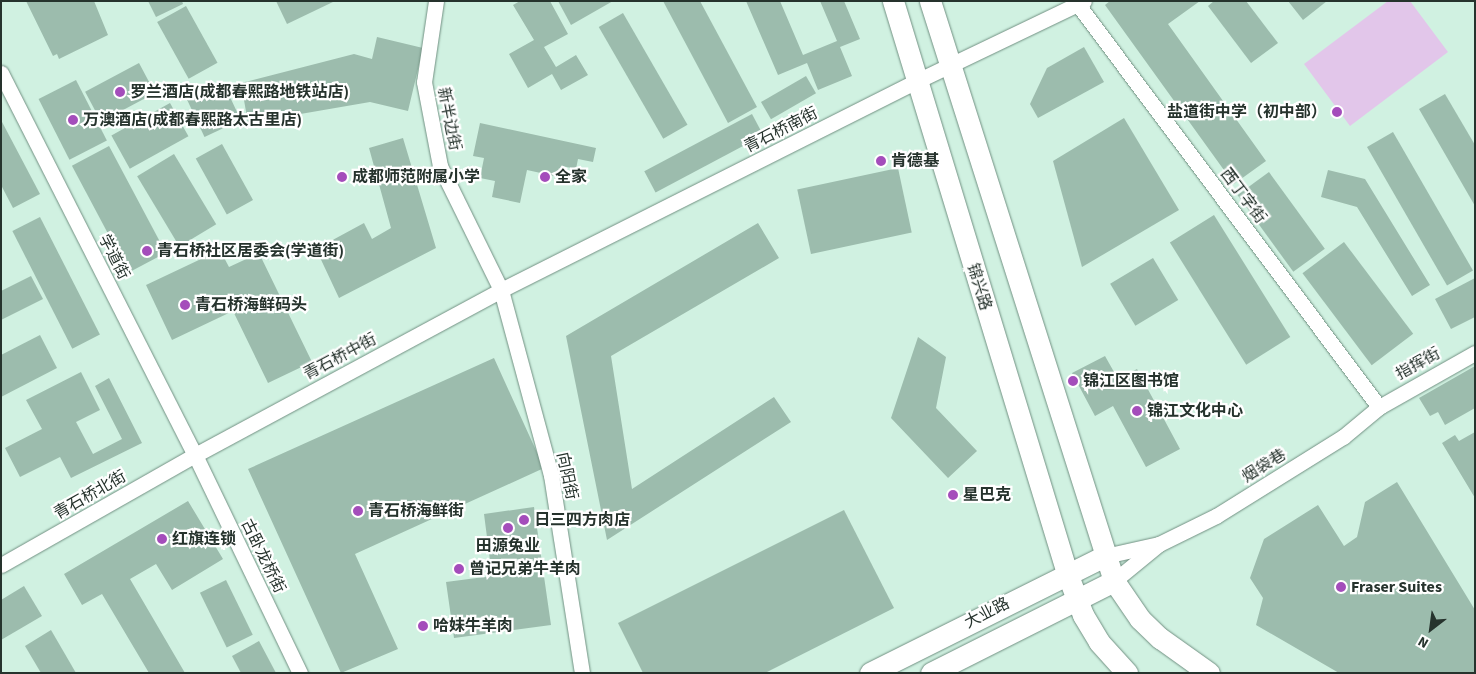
<!DOCTYPE html>
<html>
<head>
<meta charset="utf-8">
<style>
  body { margin:0 }
  #map { position:relative; width:1476px; height:674px; overflow:hidden; background:#d0f1e1; font-family:"Source Sans 3","Noto Sans SC",sans-serif }
  div>[style] { position:absolute }
  [style*='--x'] { left:calc(var(--x)*1px); top:calc(var(--y)*1px); width:calc(var(--w)*1px); rotate:calc(var(--a)*1deg) }
  .green>* { inset:0; background:#e2c6ea }
  .building>* { inset:0; background:#9cbcad; transform-origin:0 0 }
  .roads { filter:drop-shadow(0 0 1px #719082) drop-shadow(0 0 1px #719082) }
  .minor>* { height:15px; margin:-7.5px; padding:0 7.5px; transform-origin:7.5px; border-radius:7.5px; background:#fff }
  .secondary>* { height:21px; margin:-10.5px; padding:0 10.5px; transform-origin:10.5px; border-radius:10.5px; background:#fff }
  .dots>* { width:14px; height:14px; translate:-50% -50%; box-sizing:border-box; border:2px solid #fff; border-radius:50% }
  span { translate:-50% -50%; white-space:nowrap; text-align:center; line-height:1.15; -webkit-text-stroke:4.5px #fff; paint-order:stroke }
  .poi-label { font-size:16px; color:#26332d; font-weight:700 }
  .left { translate:0 -50%; text-align:left }
  .right { translate:-100% -50%; text-align:right }
  .street-label { font-size:16px; color:#26332d }
  .frame { position:absolute; inset:0; border:2px solid #26332d; pointer-events:none }
  .north { position:absolute; left:1406px; top:604px; width:50px; height:50px; -webkit-text-stroke:4px #fff; paint-order:stroke; rotate:210deg; font-size:14px; font-weight:700; line-height:20px; text-align:center; color:#26332d }
  .north::after { content:''; display:block; margin:auto; width:18px; height:22px; background:#26332d; clip-path:polygon(50% 0,100% 100%,50% 72%,0 100%) }
</style>
</head>
<body>
<div id="map">
  <div class="green">
    <div style="clip-path:polygon(1388px 1px,1410px 1px,1448px 52px,1350px 126px,1304px 64px)"></div>
  </div>
  <div class="building">
    <div style="clip-path:polygon(26px 1px,94px 1px,108px 35px,59px 59px,57px 54px,53px 56px)"></div>
    <div style="clip-path:polygon(148px 1px,182px 1px,183px 4px,156px 17px)"></div>
    <div style="clip-path:polygon(276px 1px,335px 1px,287px 24px)"></div>
    <div style="clip-path:polygon(520px 1px,550px 1px,568px 34px,544px 47px,556px 67px,576px 55px,588px 75px,561px 90px,552px 74px,528px 88px,509px 54px,534px 40px,513px 5px)"></div>
    <div style="clip-path:polygon(558px 1px,613px 1px,571px 25px)"></div>
    <div style="clip-path:polygon(663px 1px,700px 1px,757px 107px,728px 123px)"></div>
    <div style="clip-path:polygon(746px 1px,780px 1px,803px 55px,837px 41px,820px 1px,844px 1px,860px 39px,840px 47px,852px 76px,818px 90px,807px 63px,778px 75px)"></div>
    <div style="clip-path:polygon(1110px 1px,1200px 1px,1168px 24px,1266px 161px,1234px 184px,1105px 5px)"></div>
    <div style="clip-path:polygon(1214px 1px,1246px 1px,1278px 43px,1251px 63px,1208px 6px)"></div>
    <div style="clip-path:polygon(1288px 1px,1327px 1px,1303px 20px)"></div>
    <div style="left:186px;top:6px;width:65px;height:33px;rotate:61deg"></div>
    <div style="left:623px;top:13px;width:129px;height:28px;rotate:60deg"></div>
    <div style="clip-path:polygon(377px 37px,423px 48px,408px 111px,370px 102px,248px 123px,241px 83px,354px 54px,372px 59px)"></div>
    <div style="clip-path:polygon(1084px 47px,1104px 82px,1038px 118px,1030px 104px,1047px 68px)"></div>
    <div style="left:139px;top:63px;width:34px;height:61px;rotate:62deg"></div>
    <div style="left:806px;top:76px;width:20px;height:52px;rotate:60deg"></div>
    <div style="left:76px;top:80px;width:68px;height:42px;rotate:63deg"></div>
    <div style="left:223px;top:82px;width:42px;height:40px;rotate:65deg"></div>
    <div style="clip-path:polygon(1445px 94px,1475px 145px,1475px 206px,1419px 109px)"></div>
    <div style="left:170px;top:103px;width:38px;height:67px;rotate:61deg"></div>
    <div style="left:752px;top:114px;width:24px;height:122px;rotate:62deg"></div>
    <div style="clip-path:polygon(1124px 118px,1179px 210px,1082px 267px,1053px 161px)"></div>
    <div style="clip-path:polygon(1px 120px,40px 194px,13px 208px,1px 185px)"></div>
    <div style="clip-path:polygon(480px 123px,596px 148px,593px 162px,578px 159px,576px 169px,562px 166px,559px 177px,527px 170px,520px 203px,492px 197px,495px 181px,480px 178px,484px 158px,473px 156px)"></div>
    <div style="left:1393px;top:132px;width:160px;height:30px;rotate:60deg"></div>
    <div style="clip-path:polygon(403px 138px,436px 248px,339px 298px,316px 249px,364px 223px,372px 239px,391px 228px,369px 148px)"></div>
    <div style="left:222px;top:144px;width:64px;height:30px;rotate:61deg"></div>
    <div style="left:109px;top:146px;width:121px;height:42px;rotate:62deg"></div>
    <div style="left:174px;top:154px;width:82px;height:43px;rotate:59deg"></div>
    <div style="left:898px;top:168px;width:66px;height:103px;rotate:78deg"></div>
    <div style="clip-path:polygon(1328px 170px,1365px 179px,1430px 285px,1412px 296px,1357px 207px,1321px 197px)"></div>
    <div style="left:1269px;top:172px;width:95px;height:39px;rotate:54deg"></div>
    <div style="left:1214px;top:215px;width:144px;height:52px;rotate:58deg"></div>
    <div style="left:40px;top:217px;width:132px;height:31px;rotate:63deg"></div>
    <div style="clip-path:polygon(758px 223px,779px 258px,611px 356px,632px 489px,774px 397px,791px 422px,607px 540px,566px 336px)"></div>
    <div style="left:1344px;top:242px;width:115px;height:52px;rotate:53deg"></div>
    <div style="clip-path:polygon(220px 250px,229px 267px,259px 253px,312px 362px,268px 383px,233px 311px,172px 340px,146px 285px)"></div>
    <div style="left:1153px;top:258px;width:49px;height:50px;rotate:59deg"></div>
    <div style="clip-path:polygon(31px 276px,43px 299px,1px 320px,1px 291px)"></div>
    <div style="clip-path:polygon(1475px 278px,1475px 317px,1451px 329px,1435px 299px)"></div>
    <div style="clip-path:polygon(40px 335px,57px 368px,1px 397px,1px 355px)"></div>
    <div style="clip-path:polygon(918px 337px,946px 357px,936px 408px,977px 451px,948px 478px,891px 418px)"></div>
    <div style="clip-path:polygon(1105px 356px,1118px 379px,1137px 369px,1180px 449px,1146px 467px,1113px 406px,1095px 416px,1072px 373px)"></div>
    <div style="clip-path:polygon(494px 358px,544px 468px,355px 554px,398px 649px,341px 673px,248px 469px)"></div>
    <div style="clip-path:polygon(1475px 366px,1475px 408px,1445px 425px,1438px 412px,1430px 416px,1419px 398px)"></div>
    <div style="clip-path:polygon(81px 372px,100px 410px,76px 422px,93px 454px,122px 439px,95px 386px,109px 378px,142px 443px,71px 478px,60px 457px,20px 477px,5px 448px,42px 429px,26px 400px)"></div>
    <div style="clip-path:polygon(1475px 432px,1475px 498px,1442px 443px,1455px 435px,1459px 441px)"></div>
    <div style="clip-path:polygon(1397px 482px,1475px 610px,1475px 673px,1339px 673px,1256px 625px,1263px 598px,1250px 578px,1264px 539px,1318px 505px,1344px 546px,1357px 537px,1365px 502px)"></div>
    <div style="clip-path:polygon(188px 501px,223px 559px,172px 590px,156px 564px,130px 579px,185px 673px,149px 673px,102px 594px,82px 605px,64px 574px)"></div>
    <div style="clip-path:polygon(534px 507px,551px 625px,454px 638px,446px 582px,492px 576px,484px 514px)"></div>
    <div style="clip-path:polygon(844px 510px,894px 608px,765px 673px,643px 673px,618px 623px)"></div>
    <div style="left:226px;top:580px;width:61px;height:29px;rotate:64deg"></div>
    <div style="clip-path:polygon(24px 586px,42px 616px,1px 640px,1px 600px)"></div>
    <div style="clip-path:polygon(51px 630px,76px 673px,41px 673px,25px 646px)"></div>
    <div style="clip-path:polygon(259px 641px,276px 673px,241px 673px,232px 656px)"></div>
  </div>
  <div class="roads">
    <div class="minor">
      <div style="--x:436;--y:1;--w:82;--a:98.4"></div>
      <div style="--x:424;--y:82;--w:86;--a:79.2"></div>
      <div style="--x:440;--y:166;--w:138;--a:63.8"></div>
      <div style="--x:501;--y:290;--w:192;--a:74.9"></div>
      <div style="--x:551;--y:475;--w:200;--a:81.1"></div>
      <div style="--x:1079;--y:6;--w:501;--a:53.2"></div>
      <div style="--x:1;--y:73;--w:428;--a:63.1"></div>
      <div style="--x:195;--y:455;--w:242;--a:64.3"></div>
      <div style="--x:1159;--y:544;--w:64;--a:-26.2"></div>
      <div style="--x:1216;--y:516;--w:150;--a:-31.9"></div>
      <div style="--x:1343;--y:437;--w:47;--a:-39.8"></div>
      <div style="--x:1379;--y:407;--w:110;--a:-29.4"></div>
      <div style="--x:1105;--y:556;--w:55;--a:-12.5"></div>
      <div style="--x:1159;--y:544;--w:58;--a:140.6"></div>
      <div style="--x:1;--y:565;--w:223;--a:-29.6"></div>
      <div style="--x:195;--y:455;--w:348;--a:-28.3"></div>
      <div style="--x:501;--y:290;--w:466;--a:-26.7"></div>
      <div style="--x:917;--y:81;--w:185;--a:-25.6"></div>
    </div>
    <div class="secondary">
      <div style="--x:893;--y:1;--w:598;--a:73.08"></div>
      <div style="--x:1067;--y:573;--w:45;--a:69.1"></div>
      <div style="--x:1083;--y:615;--w:31;--a:59"></div>
      <div style="--x:1099;--y:642;--w:42;--a:47.9"></div>
      <div style="--x:930;--y:1;--w:608;--a:72.4"></div>
      <div style="--x:1114;--y:581;--w:46;--a:55.6"></div>
      <div style="--x:1140;--y:619;--w:28;--a:44"></div>
      <div style="--x:1160;--y:638;--w:60;--a:35.5"></div>
      <div style="--x:870;--y:673;--w:263;--a:-26.5"></div>
      <div style="--x:931;--y:673;--w:205;--a:-26.7"></div>
    </div>
  </div>
  <div class="dots">
    <div style="left:120px;top:92px;background:#a44dbb"></div>
    <div style="left:1337px;top:112px;background:#a44dbb"></div>
    <div style="left:73px;top:120px;background:#a44dbb"></div>
    <div style="left:881px;top:161px;background:#a44dbb"></div>
    <div style="left:342px;top:177px;background:#a44dbb"></div>
    <div style="left:545px;top:177px;background:#a44dbb"></div>
    <div style="left:147px;top:251px;background:#a44dbb"></div>
    <div style="left:185px;top:305px;background:#a44dbb"></div>
    <div style="left:1073px;top:381px;background:#a44dbb"></div>
    <div style="left:1137px;top:411px;background:#a44dbb"></div>
    <div style="left:953px;top:495px;background:#a44dbb"></div>
    <div style="left:358px;top:511px;background:#a44dbb"></div>
    <div style="left:524px;top:520px;background:#a44dbb"></div>
    <div style="left:508px;top:528px;background:#a44dbb"></div>
    <div style="left:162px;top:539px;background:#a44dbb"></div>
    <div style="left:459px;top:569px;background:#a44dbb"></div>
    <div style="left:1341px;top:587px;background:#a44dbb"></div>
    <div style="left:423px;top:626px;background:#a44dbb"></div>
  </div>
  <div class="poi-label">
    <span class="left" style="left:130px;top:92px">罗兰酒店(成都春熙路地铁站店)</span>
    <span class="right" style="left:1327px;top:112px">盐道街中学（初中部）</span>
    <span class="left" style="left:83px;top:120px">万澳酒店(成都春熙路太古里店)</span>
    <span class="left" style="left:891px;top:161px">肯德基</span>
    <span class="left" style="left:352px;top:177px">成都师范附属小学</span>
    <span class="left" style="left:555px;top:177px">全家</span>
    <span class="left" style="left:157px;top:251px">青石桥社区居委会(学道街)</span>
    <span class="left" style="left:195px;top:305px">青石桥海鲜码头</span>
    <span class="left" style="left:1083px;top:381px">锦江区图书馆</span>
    <span class="left" style="left:1147px;top:411px">锦江文化中心</span>
    <span class="left" style="left:963px;top:495px">星巴克</span>
    <span class="left" style="left:368px;top:511px">青石桥海鲜街</span>
    <span class="left" style="left:534px;top:520px">日三四方肉店</span>
    <span class="left" style="left:172px;top:539px">红旗连锁</span>
    <span style="left:508px;top:546px">田源兔业</span>
    <span class="left" style="left:469px;top:569px">曾记兄弟牛羊肉</span>
    <span class="left" style="left:1351px;top:587px">Fraser Suites</span>
    <span class="left" style="left:433px;top:626px">哈妹牛羊肉</span>
  </div>
  <div class="street-label">
    <span style="left:449px;top:119px;rotate:79deg">新半边街</span>
    <span style="left:781px;top:130px;rotate:-27deg">青石桥南街</span>
    <span style="left:1243px;top:196px;rotate:53deg">西丁字街</span>
    <span style="left:114px;top:257px;rotate:63deg">学道街</span>
    <span style="left:979px;top:287px;rotate:73deg">锦兴路</span>
    <span style="left:340px;top:357px;rotate:-28deg">青石桥中街</span>
    <span style="left:1418px;top:364px;rotate:-29deg">指挥街</span>
    <span style="left:1264px;top:466px;rotate:-32deg">烟袋巷</span>
    <span style="left:567px;top:476px;rotate:78deg">向阳街</span>
    <span style="left:90px;top:495px;rotate:-30deg">青石桥北街</span>
    <span style="left:263px;top:556px;rotate:64deg">古卧龙桥街</span>
    <span style="left:987px;top:613px;rotate:-27deg">大业路</span>
  </div>
  <div class="frame"></div>
  <div class="north">N</div>
</div>
</body>
</html>
